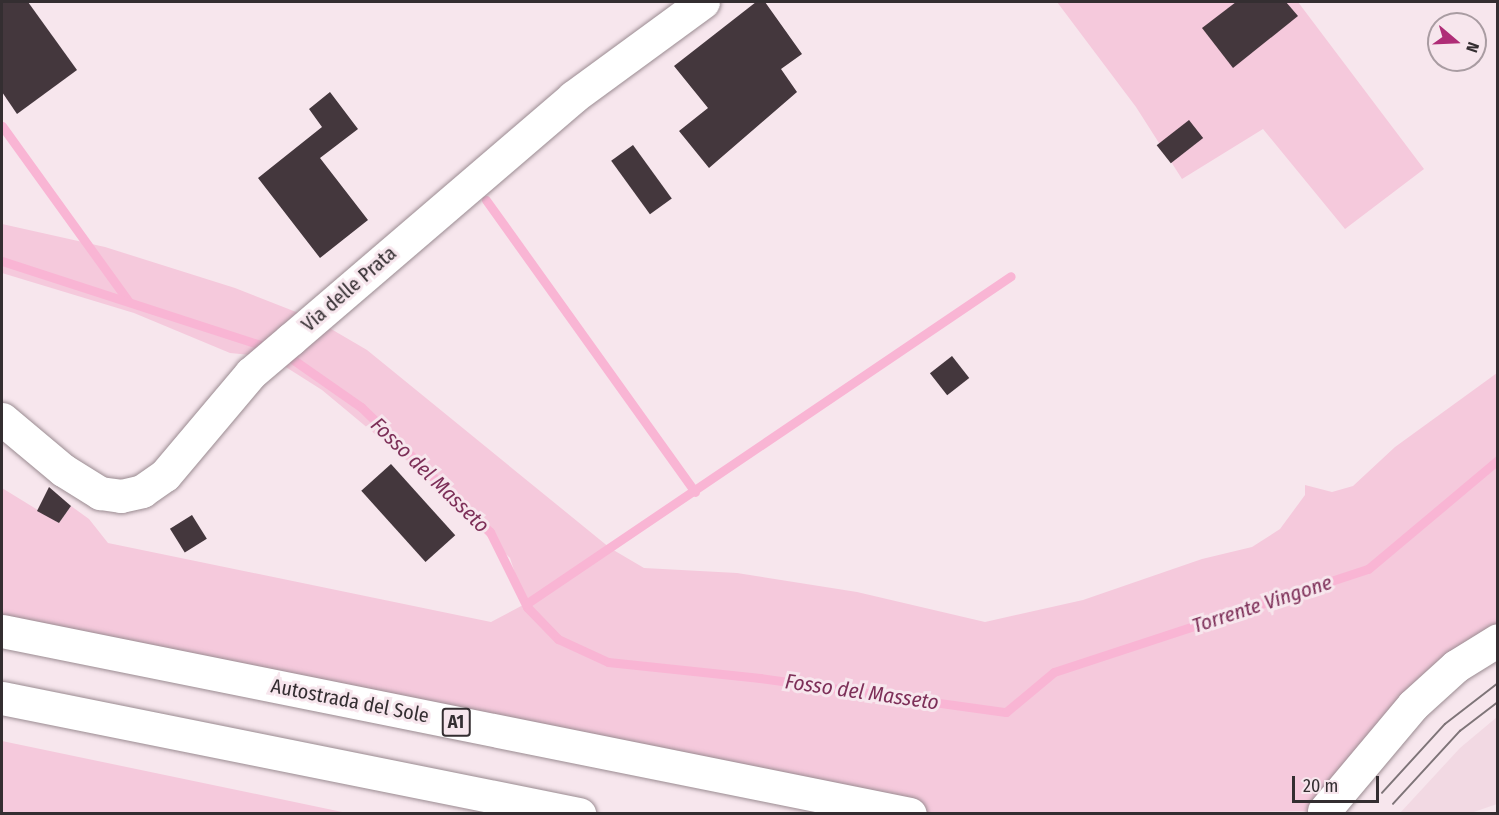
<!DOCTYPE html>
<html>
<head>
<meta charset="utf-8">
<style>
  body { margin:0 }
  #map { position:relative; width:1499px; height:815px; overflow:hidden; background:#f7e6ed; font-family:"Fira Sans Condensed",sans-serif }
  div>[style] { position:absolute }
  [style*='--x'] { left:calc(var(--x)*1px); top:calc(var(--y)*1px); width:calc(var(--w)*1px); rotate:calc(var(--a)*1deg) }
  .built>* { inset:0; background:#f2d9e3 }
  .green>* { inset:0; background:#f5c9dc }
  .stream>* { height:9px; margin:-4.5px; padding:0 4.5px; transform-origin:4.5px; border-radius:4.5px; background:#f9b5d4 }
  .building>* { inset:0; background:#44373d; transform-origin:0 0 }
  .roads { filter:drop-shadow(0 0 2px #9a8b91) drop-shadow(0 0 2px #9a8b91) }
  .minor>* { height:33px; margin:-16.5px; padding:0 16.5px; transform-origin:16.5px; border-radius:16.5px; background:#fff }
  .highway>* { height:33px; margin:-16.5px; padding:0 16.5px; transform-origin:16.5px; border-radius:16.5px; background:#fff }
  .tram>* { height:1.5px; margin:-0.75px; padding:0 0.75px; transform-origin:0.75px; border-radius:0.75px; background:#7e7478 }
  span { translate:-50% -50%; white-space:nowrap; text-align:center; line-height:1.15; -webkit-text-stroke:6px #f7e6ed; paint-order:stroke }
  .shield-label span { padding:2px 4px; background:#f7e6ed; border:2px solid; border-radius:4px; -webkit-text-stroke-width:0 }
  .shield-label { font-size:18px; color:#342e31; font-weight:700 }
  .street-label { font-size:20px; color:#342e31 }
  .water-label { font-size:21px; color:#7d2f58; font-style:italic }
  .frame { position:absolute; inset:0; border:3px solid #342e31; pointer-events:none }
  .north { position:absolute; left:1427px; top:12px; width:60px; height:60px; box-sizing:border-box; background:#f7e6ed; border:2px solid #a99ca2; border-radius:50%; rotate:109deg; font-size:16px; font-weight:700; line-height:24px; text-align:center; color:#342e31 }
  .north::after { content:''; display:block; margin:auto; width:21px; height:27px; background:#af2d77; clip-path:polygon(50% 0,100% 100%,50% 72%,0 100%) }
  .scale { position:absolute; left:1292px; top:776px; width:87px; height:27px; box-sizing:border-box; border:3px solid #342e31; border-top:0; padding-left:8px; font-size:18px; line-height:21px; white-space:nowrap; color:#342e31; -webkit-text-stroke:4px #f7e6ed; paint-order:stroke }
</style>
</head>
<body>
<div id="map">
  <div class="built">
    <div style="clip-path:polygon(1497px 717px,1497px 804px,1471px 813px,1400px 813px,1460px 748px)"></div>
  </div>
  <div class="green">
    <div style="clip-path:polygon(1057px 2px,1298px 2px,1424px 169px,1345px 229px,1263px 129px,1182px 179px,1136px 107px)"></div>
    <div style="clip-path:polygon(2px 224px,105px 247px,235px 288px,314px 319px,367px 350px,610px 548px,644px 568px,737px 573px,857px 592px,985px 622px,1083px 600px,1202px 559px,1252px 547px,1280px 529px,1305px 495px,1305px 485px,1332px 492px,1353px 486px,1395px 447px,1497px 373px,1497px 640px,1324px 811px,910px 814px,2px 631px,2px 488px,59px 523px,71px 506px,89px 519px,108px 543px,491px 622px,525px 604px,510px 558px,417px 469px,322px 390px,270px 357px,230px 353px,134px 313px,2px 273px)"></div>
    <div style="clip-path:polygon(2px 741px,347px 813px,2px 813px)"></div>
  </div>
  <div class="stream">
    <div style="--x:2;--y:126;--w:216;--a:54.2"></div>
    <div style="--x:486;--y:200;--w:359;--a:54.4"></div>
    <div style="--x:2;--y:261;--w:281;--a:18"></div>
    <div style="--x:285;--y:354;--w:93;--a:34.9"></div>
    <div style="--x:361;--y:407;--w:180;--a:44.1"></div>
    <div style="--x:490;--y:532;--w:84;--a:63.7"></div>
    <div style="--x:527;--y:607;--w:45;--a:45.9"></div>
    <div style="--x:558;--y:639;--w:55;--a:24.7"></div>
    <div style="--x:608;--y:662;--w:153;--a:6"></div>
    <div style="--x:760;--y:678;--w:248;--a:7.9"></div>
    <div style="--x:1006;--y:712;--w:62;--a:-39.8"></div>
    <div style="--x:1054;--y:672;--w:330;--a:-18.2"></div>
    <div style="--x:1368;--y:569;--w:170;--a:-40"></div>
    <div style="--x:526;--y:604;--w:585;--a:-34.07"></div>
  </div>
  <div class="building">
    <div style="clip-path:polygon(2px 2px,28px 2px,77px 70px,17px 114px,2px 92px)"></div>
    <div style="clip-path:polygon(756px 2px,765px 2px,802px 54px,781px 69px,797px 92px,709px 168px,679px 131px,708px 108px,674px 66px)"></div>
    <div style="clip-path:polygon(1236px 2px,1286px 2px,1298px 16px,1233px 68px,1202px 28px)"></div>
    <div style="clip-path:polygon(330px 92px,358px 129px,320px 158px,368px 220px,320px 258px,258px 178px,322px 127px,309px 109px)"></div>
    <div style="left:1189px;top:120px;width:23px;height:41px;rotate:52deg"></div>
    <div style="left:633px;top:145px;width:66px;height:27px;rotate:54deg"></div>
    <div style="left:952px;top:356px;width:28px;height:28px;rotate:52deg"></div>
    <div style="left:391px;top:464px;width:96px;height:40px;rotate:48deg"></div>
    <div style="clip-path:polygon(49px 487px,71px 506px,59px 523px,37px 511px)"></div>
    <div style="left:192px;top:515px;width:28px;height:26px;rotate:58deg"></div>
  </div>
  <div class="roads">
    <div class="minor">
      <div style="--x:2;--y:419;--w:80;--a:39.9"></div>
      <div style="--x:63;--y:470;--w:44;--a:31.9"></div>
      <div style="--x:100;--y:493;--w:21;--a:8"></div>
      <div style="--x:121;--y:496;--w:22;--a:-13"></div>
      <div style="--x:142;--y:491;--w:28;--a:-35"></div>
      <div style="--x:165;--y:475;--w:133;--a:-49.9"></div>
      <div style="--x:251;--y:373;--w:52;--a:-40.4"></div>
      <div style="--x:291;--y:339;--w:372;--a:-40.6"></div>
      <div style="--x:573;--y:97;--w:161;--a:-36.2"></div>
      <div style="--x:1324;--y:811;--w:138;--a:-50"></div>
      <div style="--x:1413;--y:705;--w:58;--a:-42.2"></div>
      <div style="--x:1456;--y:666;--w:49;--a:-31.8"></div>
    </div>
    <div class="highway">
      <div style="--x:2;--y:631;--w:926;--a:11.39"></div>
      <div style="--x:2;--y:698;--w:589;--a:11.37"></div>
    </div>
  </div>
  <div class="tram">
    <div style="--x:1382;--y:793;--w:93;--a:-47.6"></div>
    <div style="--x:1445;--y:724;--w:67;--a:-37.7"></div>
    <div style="--x:1393;--y:804;--w:99;--a:-47.5"></div>
    <div style="--x:1460;--y:731;--w:48;--a:-37.3"></div>
  </div>
  <div class="shield-label">
    <span style="left:456px;top:722px">A1</span>
  </div>
  <div class="street-label">
    <span style="left:349px;top:289px;rotate:-41deg">Via delle Prata</span>
    <span style="left:350px;top:701px;rotate:11deg">Autostrada del Sole</span>
  </div>
  <div class="water-label">
    <span style="left:430px;top:475px;rotate:44deg">Fosso del Masseto</span>
    <span style="left:1262px;top:604px;rotate:-18deg">Torrente Vingone</span>
    <span style="left:862px;top:692px;rotate:8deg">Fosso del Masseto</span>
  </div>
  <div class="frame"></div>
  <div class="north">N</div>
  <div class="scale">20 m</div>
</div>
</body>
</html>
